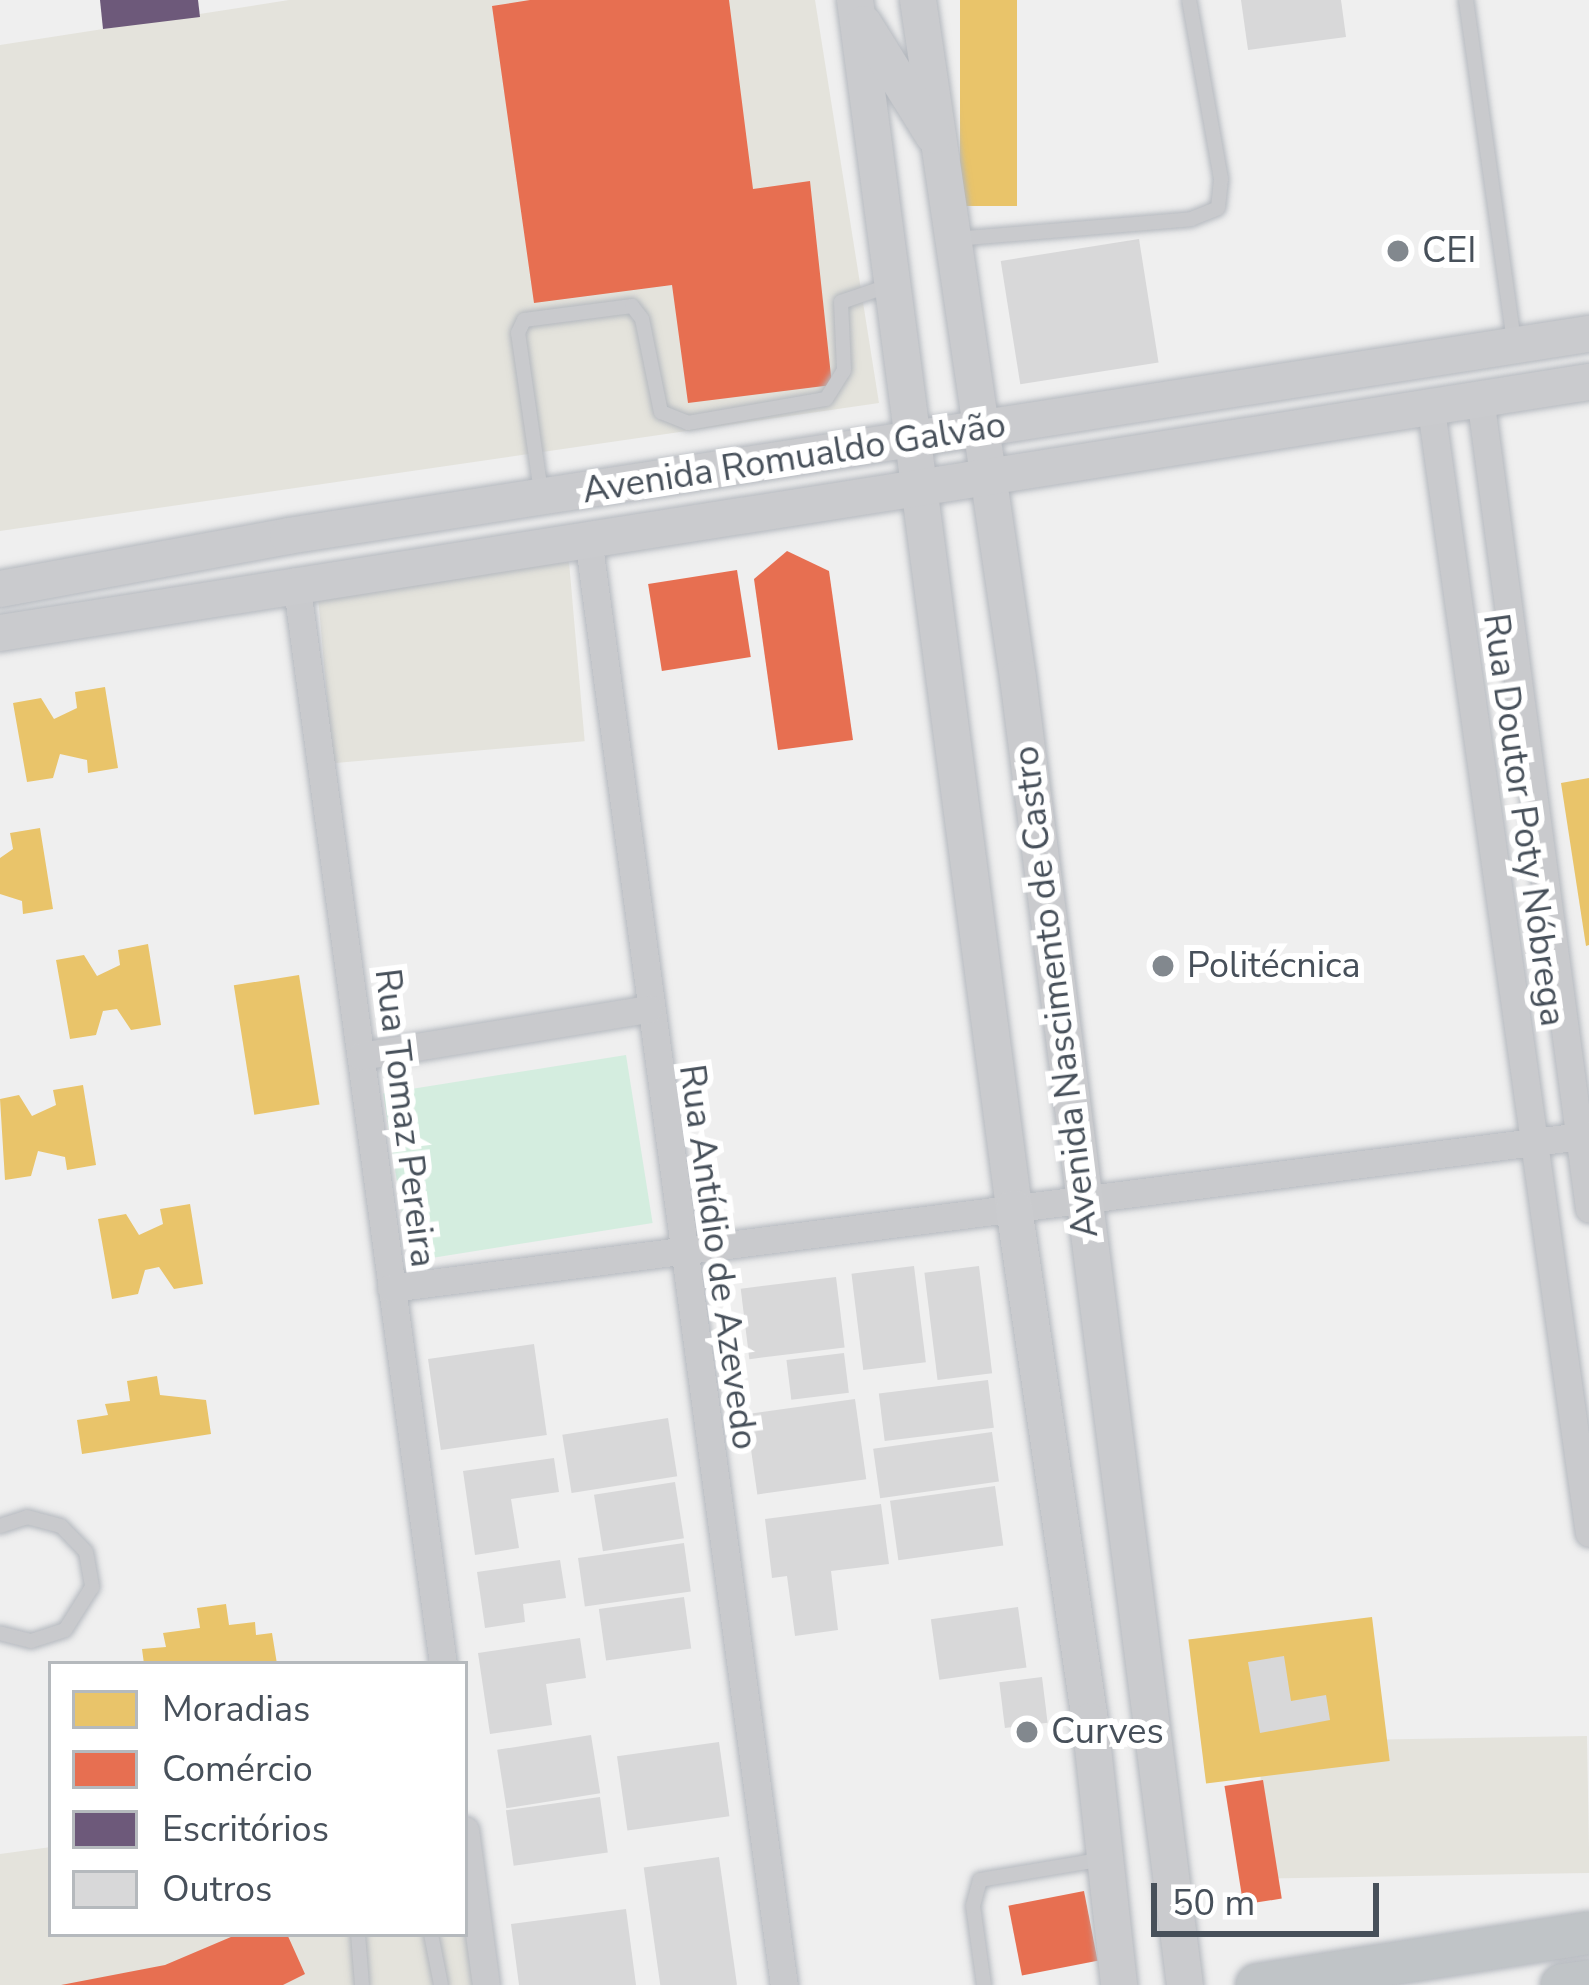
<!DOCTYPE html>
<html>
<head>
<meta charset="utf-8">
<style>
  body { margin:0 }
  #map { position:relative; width:1589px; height:1985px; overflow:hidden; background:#efefef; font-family:"Nunito Sans",sans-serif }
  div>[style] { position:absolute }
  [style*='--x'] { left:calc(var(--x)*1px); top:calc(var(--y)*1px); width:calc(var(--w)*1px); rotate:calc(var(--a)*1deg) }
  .commercial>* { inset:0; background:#e4e3dc; transform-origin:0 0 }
  .green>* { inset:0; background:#d4eddf; transform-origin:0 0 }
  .homes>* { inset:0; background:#e9c46a; transform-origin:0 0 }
  .shops>* { inset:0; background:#e76f51; transform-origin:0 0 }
  .offices>* { inset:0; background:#6d597a }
  .building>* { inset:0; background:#d8d8d9; transform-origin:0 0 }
  .roads { filter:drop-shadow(0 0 3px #b4b8be) drop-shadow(0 0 3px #b4b8be) }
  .service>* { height:14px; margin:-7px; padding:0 7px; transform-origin:7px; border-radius:7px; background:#c9cacd }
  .minor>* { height:27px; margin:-13.5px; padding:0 13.5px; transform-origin:13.5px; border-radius:13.5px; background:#c9cacd }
  .secondary>* { height:36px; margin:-18px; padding:0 18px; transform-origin:18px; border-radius:18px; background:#cacbce }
  .trunk>* { height:42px; margin:-21px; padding:0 21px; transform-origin:21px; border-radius:21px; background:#c0c4c7 }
  .dots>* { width:33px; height:33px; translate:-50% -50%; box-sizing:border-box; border:6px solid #fff; border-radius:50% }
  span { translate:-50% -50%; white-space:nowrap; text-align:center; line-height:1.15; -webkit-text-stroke:12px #fff; paint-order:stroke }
  .poi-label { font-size:36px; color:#47505a }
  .left { translate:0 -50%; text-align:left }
  .street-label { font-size:36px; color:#47505a }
  .legend { position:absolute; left:48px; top:1661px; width:420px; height:276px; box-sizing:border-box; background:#fff; border:3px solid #b5b9bd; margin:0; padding:15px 21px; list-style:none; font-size:36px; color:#47505a }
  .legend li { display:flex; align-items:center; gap:24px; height:60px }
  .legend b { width:60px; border:3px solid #b5b9bd }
  .scale { position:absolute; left:1151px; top:1883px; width:228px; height:54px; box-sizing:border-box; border:6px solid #47505a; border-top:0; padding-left:15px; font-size:36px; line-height:42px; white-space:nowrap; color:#47505a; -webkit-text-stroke:9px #fff; paint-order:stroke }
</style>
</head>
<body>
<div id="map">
  <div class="commercial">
    <div style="clip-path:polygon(289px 0,815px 0,879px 403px,0 531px,0 45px)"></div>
    <div style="left:569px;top:562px;width:180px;height:253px;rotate:85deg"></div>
    <div style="left:1587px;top:1736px;width:137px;height:327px;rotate:89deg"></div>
    <div style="clip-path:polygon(51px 1847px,51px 1934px,465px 1934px,465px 1877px,480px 1985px,0 1985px,0 1854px)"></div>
  </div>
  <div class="green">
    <div style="left:626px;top:1055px;width:170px;height:246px;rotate:81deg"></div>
  </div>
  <div class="homes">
    <div style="left:960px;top:0;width:57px;height:206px"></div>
    <div style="clip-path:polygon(105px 687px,118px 768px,88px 773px,87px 760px,60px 754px,53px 778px,27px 782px,13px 703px,41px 698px,54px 719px,77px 708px,75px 692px)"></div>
    <div style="clip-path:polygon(1589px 778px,1589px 945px,1586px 946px,1561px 783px)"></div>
    <div style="clip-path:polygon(40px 828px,53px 909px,23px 914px,22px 901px,0 894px,0 858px,13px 849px,10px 833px)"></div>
    <div style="clip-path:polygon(148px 944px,161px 1025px,131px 1030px,117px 1009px,103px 1011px,96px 1035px,70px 1039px,56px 960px,84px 955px,97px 976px,120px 965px,118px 950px)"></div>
    <div style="left:299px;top:975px;width:131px;height:66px;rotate:81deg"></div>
    <div style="clip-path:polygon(83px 1085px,96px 1165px,67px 1170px,65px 1157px,38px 1151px,31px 1176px,5px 1180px,0 1099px,19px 1095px,32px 1116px,56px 1105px,53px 1090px)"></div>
    <div style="clip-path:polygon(190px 1204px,203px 1284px,174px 1289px,159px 1267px,145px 1270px,138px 1294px,112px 1299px,98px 1219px,126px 1214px,139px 1235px,163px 1224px,160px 1209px)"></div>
    <div style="clip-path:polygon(157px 1376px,160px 1395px,206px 1400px,211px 1434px,82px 1454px,77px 1420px,108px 1415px,105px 1404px,130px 1401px,127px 1381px)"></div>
    <div style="clip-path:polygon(226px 1604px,229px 1625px,255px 1622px,256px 1635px,272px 1633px,277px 1664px,144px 1664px,142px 1649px,166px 1647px,163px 1633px,200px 1628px,197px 1608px)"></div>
    <div style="left:1372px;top:1617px;width:145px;height:185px;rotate:83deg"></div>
  </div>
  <div class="shops">
    <div style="clip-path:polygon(530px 0,729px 0,753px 189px,810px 181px,832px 385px,688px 403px,672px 285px,534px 303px,492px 6px)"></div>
    <div style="clip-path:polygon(787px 551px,829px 571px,853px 740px,778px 750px,754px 579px)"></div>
    <div style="left:737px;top:570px;width:88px;height:90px;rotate:81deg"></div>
    <div style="left:1263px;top:1780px;width:120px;height:39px;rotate:81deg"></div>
    <div style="left:1084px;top:1891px;width:71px;height:77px;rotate:79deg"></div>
    <div style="clip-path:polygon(238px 1934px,287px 1934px,305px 1974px,283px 1985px,61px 1985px,165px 1965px)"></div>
  </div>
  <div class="offices">
    <div style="clip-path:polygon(100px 0,198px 0,200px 17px,103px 29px)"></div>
  </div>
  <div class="building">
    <div style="clip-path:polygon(1241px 0,1341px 0,1346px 37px,1248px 50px)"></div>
    <div style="left:1139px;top:239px;width:125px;height:140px;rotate:81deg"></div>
    <div style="left:914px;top:1266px;width:97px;height:63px;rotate:83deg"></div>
    <div style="left:979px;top:1266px;width:108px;height:55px;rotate:83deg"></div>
    <div style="left:836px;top:1277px;width:71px;height:96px;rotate:83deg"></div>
    <div style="left:534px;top:1344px;width:92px;height:107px;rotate:82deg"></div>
    <div style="left:844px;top:1353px;width:40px;height:58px;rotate:83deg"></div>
    <div style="left:988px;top:1380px;width:48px;height:110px;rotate:83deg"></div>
    <div style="left:855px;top:1399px;width:81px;height:110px;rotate:82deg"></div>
    <div style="left:668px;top:1418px;width:59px;height:107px;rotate:81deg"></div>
    <div style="left:992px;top:1432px;width:50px;height:120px;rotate:82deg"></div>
    <div style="clip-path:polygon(554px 1458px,559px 1492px,511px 1499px,519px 1548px,475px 1555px,463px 1471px)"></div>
    <div style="left:675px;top:1482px;width:57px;height:82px;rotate:81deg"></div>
    <div style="left:995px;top:1486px;width:60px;height:106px;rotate:82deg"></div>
    <div style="clip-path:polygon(881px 1504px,889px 1564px,831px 1571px,838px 1630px,795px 1636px,787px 1576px,772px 1578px,765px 1519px)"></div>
    <div style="left:684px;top:1543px;width:49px;height:107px;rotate:82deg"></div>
    <div style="clip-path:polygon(560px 1560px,566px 1598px,523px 1604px,525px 1622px,485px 1628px,477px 1572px)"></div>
    <div style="left:684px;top:1597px;width:52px;height:86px;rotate:82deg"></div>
    <div style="left:1018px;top:1607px;width:61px;height:88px;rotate:82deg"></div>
    <div style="clip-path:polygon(580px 1638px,586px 1678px,546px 1684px,552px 1725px,490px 1734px,478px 1653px)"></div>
    <div style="clip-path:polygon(1284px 1656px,1291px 1701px,1326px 1695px,1330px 1720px,1260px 1733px,1248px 1662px)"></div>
    <div style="left:1042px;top:1677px;width:46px;height:43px;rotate:83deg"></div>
    <div style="left:591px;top:1735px;width:59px;height:95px;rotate:81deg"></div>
    <div style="left:719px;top:1742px;width:75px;height:103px;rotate:82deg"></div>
    <div style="left:600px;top:1797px;width:56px;height:95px;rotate:82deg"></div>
    <div style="left:719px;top:1857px;width:129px;height:76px;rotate:82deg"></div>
    <div style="clip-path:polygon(626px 1909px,636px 1985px,519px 1985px,511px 1924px)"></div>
  </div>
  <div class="roads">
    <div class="service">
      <div style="--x:1466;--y:0;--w:345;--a:82"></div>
      <div style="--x:955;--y:239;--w:237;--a:-4.8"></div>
      <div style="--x:1191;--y:219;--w:29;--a:-22"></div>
      <div style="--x:1218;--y:208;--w:29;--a:-84"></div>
      <div style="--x:1221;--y:179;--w:182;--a:-100.1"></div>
      <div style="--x:541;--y:492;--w:161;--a:-98.2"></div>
      <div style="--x:518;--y:333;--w:14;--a:-65"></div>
      <div style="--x:524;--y:320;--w:109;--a:-7.4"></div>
      <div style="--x:632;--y:306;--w:16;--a:52"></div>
      <div style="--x:642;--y:319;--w:95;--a:78.5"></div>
      <div style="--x:661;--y:412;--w:29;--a:22"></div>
      <div style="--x:688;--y:423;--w:140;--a:-9.9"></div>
      <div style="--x:826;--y:399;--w:34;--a:-58"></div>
      <div style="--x:844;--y:370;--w:68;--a:-92.5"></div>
      <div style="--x:841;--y:302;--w:50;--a:-18.8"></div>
      <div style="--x:0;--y:1526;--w:28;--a:-18"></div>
      <div style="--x:27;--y:1517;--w:35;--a:15"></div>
      <div style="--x:61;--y:1526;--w:36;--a:46"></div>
      <div style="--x:86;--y:1552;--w:36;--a:80"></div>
      <div style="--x:92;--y:1587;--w:51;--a:122.1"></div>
      <div style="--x:65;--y:1630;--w:36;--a:162"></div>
      <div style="--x:31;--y:1641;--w:32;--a:-166"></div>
      <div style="--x:358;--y:1934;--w:51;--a:85.5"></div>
      <div style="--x:431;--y:1934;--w:52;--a:78.9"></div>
      <div style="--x:984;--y:1985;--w:80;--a:-97.9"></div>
      <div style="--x:973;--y:1906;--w:27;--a:-75"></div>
      <div style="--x:980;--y:1880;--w:126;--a:-9.6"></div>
    </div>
    <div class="minor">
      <div style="--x:1480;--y:397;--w:819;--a:82.35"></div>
      <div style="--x:1430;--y:402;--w:1142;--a:82"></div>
      <div style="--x:588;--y:538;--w:1460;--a:82.29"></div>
      <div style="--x:296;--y:581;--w:1093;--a:82.27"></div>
      <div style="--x:361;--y:1056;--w:291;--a:-9.3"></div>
      <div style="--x:391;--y:1288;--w:1208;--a:-7.28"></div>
      <div style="--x:465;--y:1830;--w:156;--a:82.3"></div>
    </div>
    <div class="secondary">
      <div style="--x:855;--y:0;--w:1218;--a:82.5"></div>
      <div style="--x:1014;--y:1208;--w:519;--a:81.57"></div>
      <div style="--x:1090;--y:1721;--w:266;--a:83.7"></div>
      <div style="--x:918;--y:0;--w:685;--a:81.61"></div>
      <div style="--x:1018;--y:678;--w:1318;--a:82.72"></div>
      <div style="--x:864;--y:24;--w:131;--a:58.1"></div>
      <div style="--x:0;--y:589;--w:293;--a:-10.4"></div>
      <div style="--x:288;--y:536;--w:1317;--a:-8.83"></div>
      <div style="--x:0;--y:633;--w:1609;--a:-8.98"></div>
    </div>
    <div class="trunk">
      <div style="--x:1257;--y:1985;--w:336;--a:-8.9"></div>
      <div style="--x:1562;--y:1985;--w:27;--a:-8"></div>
    </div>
  </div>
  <div class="dots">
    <div style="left:1398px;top:251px;background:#82888e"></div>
    <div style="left:1163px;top:966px;background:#82888e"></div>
    <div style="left:1027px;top:1732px;background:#82888e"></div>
  </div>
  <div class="poi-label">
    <span class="left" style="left:1422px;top:251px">CEI</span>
    <span class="left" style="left:1187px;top:966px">Politécnica</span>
    <span class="left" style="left:1051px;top:1732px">Curves</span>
  </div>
  <div class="street-label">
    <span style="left:794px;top:458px;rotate:-9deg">Avenida Romualdo Galvão</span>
    <span style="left:1524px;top:820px;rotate:82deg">Rua Doutor Poty Nóbrega</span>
    <span style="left:1056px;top:992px;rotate:-97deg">Avenida Nascimento de Castro</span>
    <span style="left:405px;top:1118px;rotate:83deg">Rua Tomaz Pereira</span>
    <span style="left:718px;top:1257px;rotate:82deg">Rua Antídio de Azevedo</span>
  </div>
  <ul class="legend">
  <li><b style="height:33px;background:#e9c46a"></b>Moradias</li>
  <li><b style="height:33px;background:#e76f51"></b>Comércio</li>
  <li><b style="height:33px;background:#6d597a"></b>Escritórios</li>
  <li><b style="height:33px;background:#d8d8d9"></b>Outros</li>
  </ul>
  <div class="scale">50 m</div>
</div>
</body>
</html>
